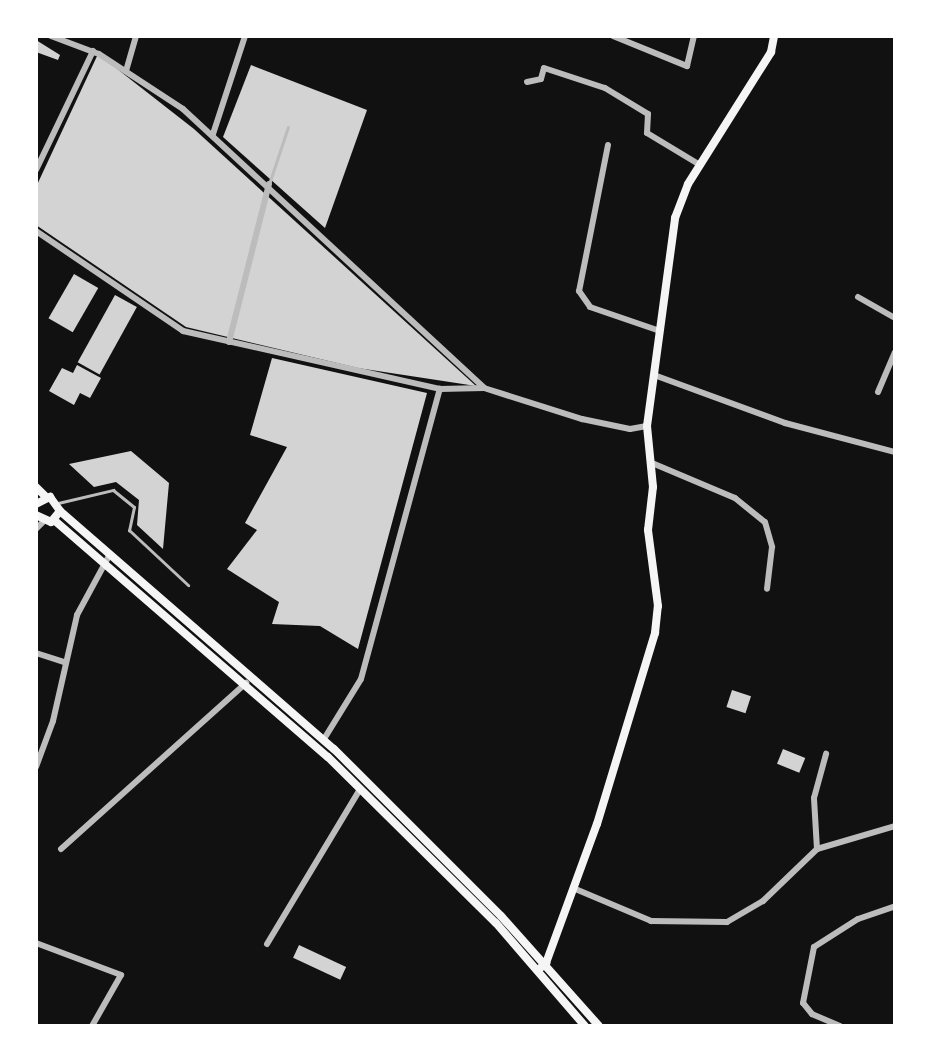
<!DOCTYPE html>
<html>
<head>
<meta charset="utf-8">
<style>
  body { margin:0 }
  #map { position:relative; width:931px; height:1062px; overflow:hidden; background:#111; font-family:Lora,serif }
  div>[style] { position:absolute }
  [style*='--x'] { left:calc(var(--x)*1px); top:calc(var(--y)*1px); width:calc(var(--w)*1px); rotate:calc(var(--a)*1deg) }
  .building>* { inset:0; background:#d3d3d3; transform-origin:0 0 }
  .service>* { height:3px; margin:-1.5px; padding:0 1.5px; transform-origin:1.5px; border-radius:1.5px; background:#bcbcbc }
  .minor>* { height:6px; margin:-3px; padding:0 3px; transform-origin:3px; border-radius:3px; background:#bcbcbc }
  .secondary>* { height:8px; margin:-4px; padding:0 4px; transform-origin:4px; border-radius:4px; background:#f5f5f5 }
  span { translate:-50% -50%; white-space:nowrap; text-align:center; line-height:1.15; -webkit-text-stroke:4.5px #fff; paint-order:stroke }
  .frame { position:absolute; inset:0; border:38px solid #fff; pointer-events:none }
</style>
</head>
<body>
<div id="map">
  <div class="building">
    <div style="clip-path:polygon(36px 40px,60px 55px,58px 60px,36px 52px)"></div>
    <div style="clip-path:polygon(98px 54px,194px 129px,476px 386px,358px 368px,186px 327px,36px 225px,36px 187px)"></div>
    <div style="clip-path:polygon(251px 65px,367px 110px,325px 228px,223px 137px)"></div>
    <div style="left:74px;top:274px;width:28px;height:51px;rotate:30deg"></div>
    <div style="left:115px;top:295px;width:25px;height:77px;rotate:29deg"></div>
    <div style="clip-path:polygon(272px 358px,427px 393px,358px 649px,320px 626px,272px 624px,279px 602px,227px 569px,257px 530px,245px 523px,287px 447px,250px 435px)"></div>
    <div style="clip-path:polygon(77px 365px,101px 378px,90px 398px,80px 393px,74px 405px,49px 391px,62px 368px,73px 373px)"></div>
    <div style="clip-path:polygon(131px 451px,169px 483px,163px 549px,137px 525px,139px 500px,116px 482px,94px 487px,69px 464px)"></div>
    <div style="left:732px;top:690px;width:20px;height:18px;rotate:18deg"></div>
    <div style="left:783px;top:749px;width:24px;height:16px;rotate:22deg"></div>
    <div style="left:299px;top:945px;width:52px;height:14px;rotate:25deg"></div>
  </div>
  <div class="service">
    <div style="--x:269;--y:184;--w:60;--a:-71.6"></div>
    <div style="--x:58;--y:503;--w:57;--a:-13.3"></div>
    <div style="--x:113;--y:490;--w:27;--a:39"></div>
    <div style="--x:134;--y:507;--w:24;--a:102"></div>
    <div style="--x:129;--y:530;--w:81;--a:43"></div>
  </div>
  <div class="minor">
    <div style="--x:51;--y:36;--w:51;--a:20.6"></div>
    <div style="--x:99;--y:54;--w:100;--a:33.2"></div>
    <div style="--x:183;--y:109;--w:410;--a:42.8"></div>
    <div style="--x:484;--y:388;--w:103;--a:17.6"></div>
    <div style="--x:582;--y:419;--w:49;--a:11.8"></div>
    <div style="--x:630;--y:429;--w:17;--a:-10"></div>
    <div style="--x:613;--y:36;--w:80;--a:22.1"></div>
    <div style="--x:687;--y:66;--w:31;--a:-77"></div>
    <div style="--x:126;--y:71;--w:36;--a:-74"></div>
    <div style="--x:527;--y:82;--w:14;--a:-12"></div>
    <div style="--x:541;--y:79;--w:11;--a:-75"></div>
    <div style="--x:544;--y:68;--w:64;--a:18.2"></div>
    <div style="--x:605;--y:88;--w:50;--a:31.2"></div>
    <div style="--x:648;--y:114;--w:19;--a:93"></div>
    <div style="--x:647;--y:133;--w:62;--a:31.1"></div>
    <div style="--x:213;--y:134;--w:103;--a:-71.9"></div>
    <div style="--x:608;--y:145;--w:149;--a:101.2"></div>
    <div style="--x:579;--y:291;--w:19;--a:55"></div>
    <div style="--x:590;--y:307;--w:74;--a:18.9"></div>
    <div style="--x:36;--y:170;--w:132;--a:-64.4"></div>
    <div style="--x:36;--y:231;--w:178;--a:34.2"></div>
    <div style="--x:183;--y:331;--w:263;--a:12.7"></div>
    <div style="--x:440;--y:389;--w:44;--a:-1.3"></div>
    <div style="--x:858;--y:297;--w:43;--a:29.6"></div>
    <div style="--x:229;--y:342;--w:163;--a:-75.8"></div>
    <div style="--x:654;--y:375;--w:140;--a:20.1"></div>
    <div style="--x:785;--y:423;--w:114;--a:14.8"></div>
    <div style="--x:878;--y:392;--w:43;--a:-67"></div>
    <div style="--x:652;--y:463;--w:90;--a:22.9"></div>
    <div style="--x:735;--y:498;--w:38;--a:39"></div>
    <div style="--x:765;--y:522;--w:26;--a:74"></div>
    <div style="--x:772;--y:547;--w:42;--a:96.8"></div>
    <div style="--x:36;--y:529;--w:10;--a:-45"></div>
    <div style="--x:36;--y:653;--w:29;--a:18"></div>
    <div style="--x:324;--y:739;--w:70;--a:-58.3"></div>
    <div style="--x:361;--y:679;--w:301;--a:-74.8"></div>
    <div style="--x:36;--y:767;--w:49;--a:-69.7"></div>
    <div style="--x:53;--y:721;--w:109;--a:-77.2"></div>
    <div style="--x:77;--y:615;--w:69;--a:-61.6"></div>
    <div style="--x:61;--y:849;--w:249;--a:-41.9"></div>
    <div style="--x:817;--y:849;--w:51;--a:-93.4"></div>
    <div style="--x:814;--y:798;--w:46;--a:-74.7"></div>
    <div style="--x:573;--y:888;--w:85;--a:22.9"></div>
    <div style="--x:651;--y:921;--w:76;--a:0.8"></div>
    <div style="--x:727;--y:922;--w:42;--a:-30.3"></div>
    <div style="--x:763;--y:901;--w:75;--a:-43.9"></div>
    <div style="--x:817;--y:849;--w:81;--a:-16.4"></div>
    <div style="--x:36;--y:943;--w:91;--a:20.6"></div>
    <div style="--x:121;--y:975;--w:59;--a:119.6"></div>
    <div style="--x:267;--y:944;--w:181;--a:-59"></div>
    <div style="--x:840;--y:1026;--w:30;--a:-157"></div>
    <div style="--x:812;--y:1014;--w:14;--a:-129"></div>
    <div style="--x:803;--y:1003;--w:57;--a:-78.9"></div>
    <div style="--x:814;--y:947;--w:52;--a:-32.5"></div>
    <div style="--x:858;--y:919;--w:39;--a:-19"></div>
  </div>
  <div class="secondary">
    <div style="--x:36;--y:487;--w:14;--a:45"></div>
    <div style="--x:36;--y:504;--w:16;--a:-27"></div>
    <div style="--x:50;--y:497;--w:17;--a:54"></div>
    <div style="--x:60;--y:511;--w:14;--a:129"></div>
    <div style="--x:51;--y:522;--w:17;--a:-155"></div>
    <div style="--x:60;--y:511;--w:363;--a:41"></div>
    <div style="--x:334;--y:749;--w:236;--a:45"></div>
    <div style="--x:501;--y:916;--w:147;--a:48.3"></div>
    <div style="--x:54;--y:520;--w:362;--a:40.9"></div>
    <div style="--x:328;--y:757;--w:236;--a:44.7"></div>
    <div style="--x:496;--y:923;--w:136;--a:49.2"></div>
    <div style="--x:538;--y:970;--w:11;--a:-41"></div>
    <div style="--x:546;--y:963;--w:148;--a:-69.9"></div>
    <div style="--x:597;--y:824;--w:200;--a:-73.1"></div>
    <div style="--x:655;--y:633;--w:27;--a:-84"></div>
    <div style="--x:658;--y:606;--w:77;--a:-97.5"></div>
    <div style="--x:648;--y:530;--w:43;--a:-83.4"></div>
    <div style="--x:653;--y:487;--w:61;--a:-95.6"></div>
    <div style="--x:647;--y:426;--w:210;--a:-82.3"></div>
    <div style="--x:675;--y:218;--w:36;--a:-69"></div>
    <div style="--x:688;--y:184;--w:156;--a:-57.8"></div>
    <div style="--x:771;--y:52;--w:16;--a:-79"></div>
  </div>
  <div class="frame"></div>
</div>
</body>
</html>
